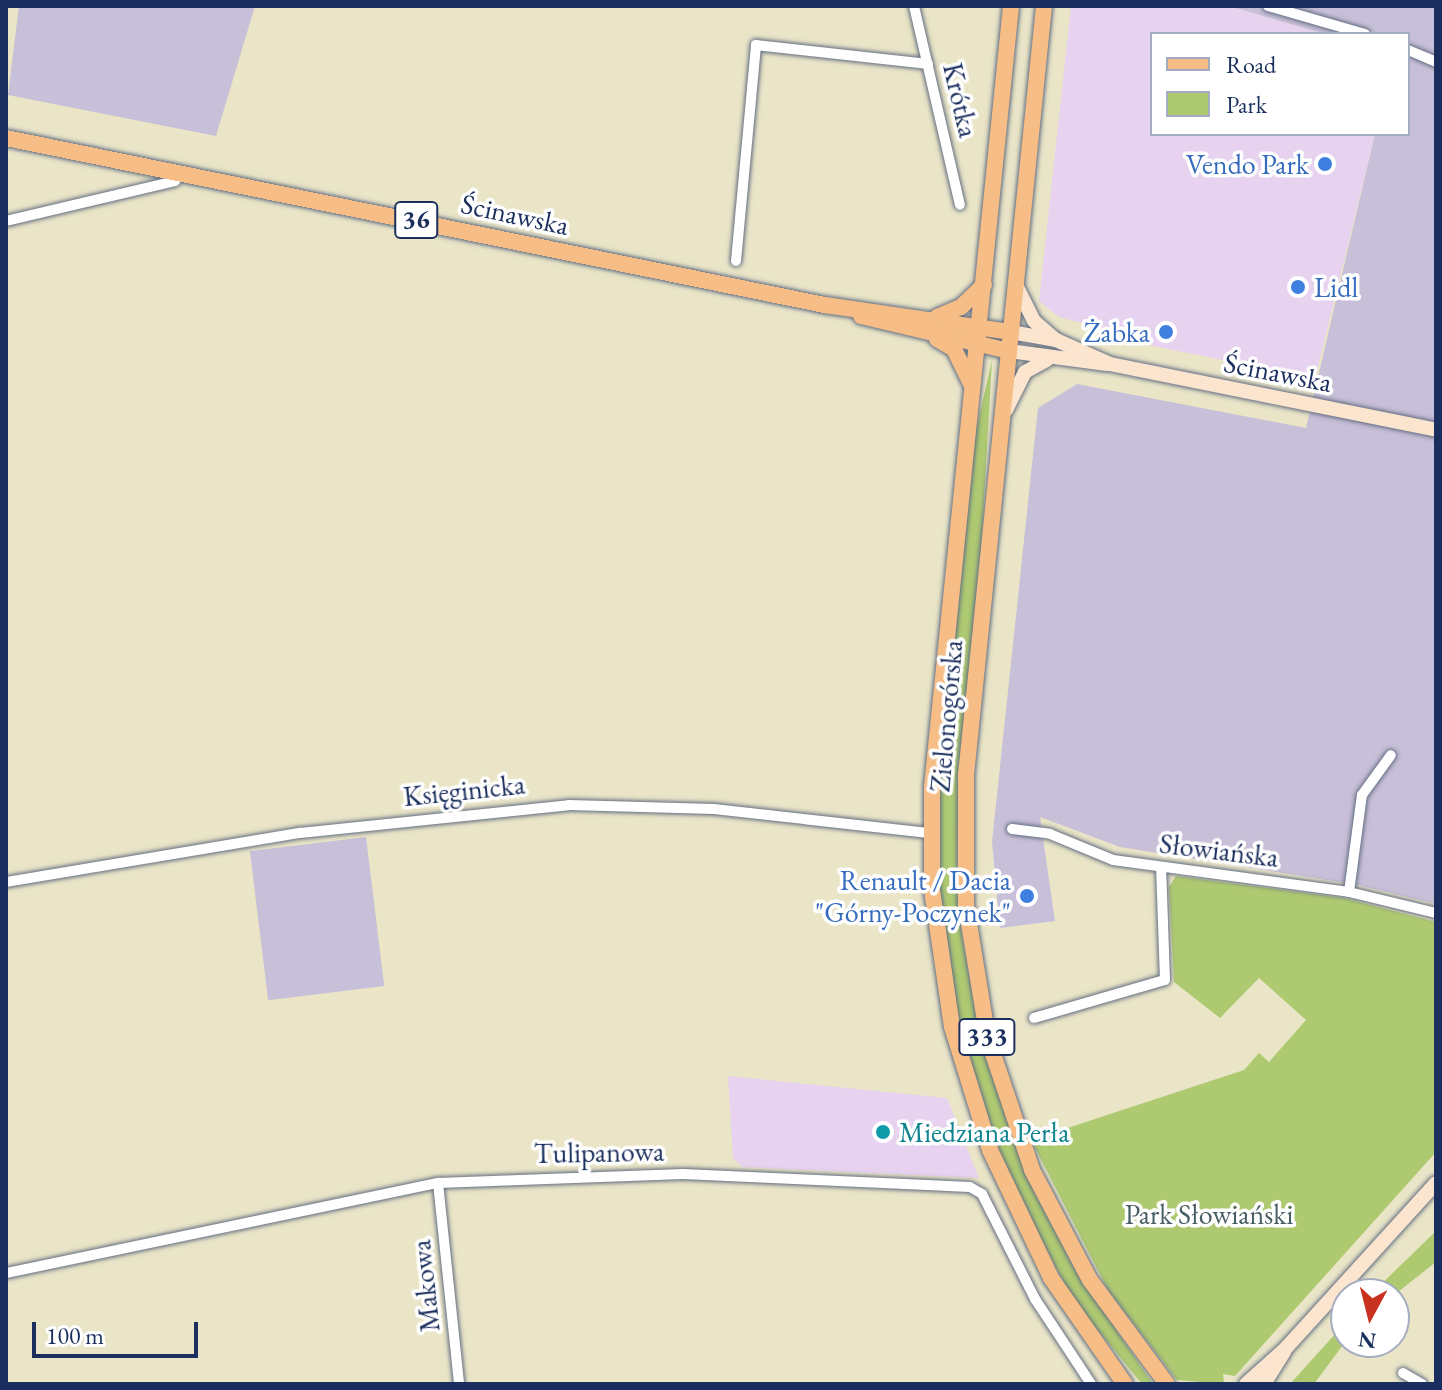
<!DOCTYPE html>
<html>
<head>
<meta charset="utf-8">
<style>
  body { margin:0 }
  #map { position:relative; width:1442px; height:1390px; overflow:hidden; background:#eae5c7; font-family:"EB Garamond",serif }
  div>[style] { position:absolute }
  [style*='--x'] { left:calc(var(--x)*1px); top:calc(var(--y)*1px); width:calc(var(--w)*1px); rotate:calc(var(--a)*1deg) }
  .built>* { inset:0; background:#e7d2ef }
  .industrial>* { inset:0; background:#c8bfd8; transform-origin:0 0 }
  .green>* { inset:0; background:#aeca71 }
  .roads { filter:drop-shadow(0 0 2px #636f83) drop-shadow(0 0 2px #636f83) }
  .street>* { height:10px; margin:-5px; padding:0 5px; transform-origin:5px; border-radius:5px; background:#fff }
  .secondary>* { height:14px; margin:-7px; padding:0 7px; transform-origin:7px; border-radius:7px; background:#fbe5cf }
  .primary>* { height:16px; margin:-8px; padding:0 8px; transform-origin:8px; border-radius:8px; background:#f6be86 }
  .dots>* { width:22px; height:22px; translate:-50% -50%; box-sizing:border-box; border:4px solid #fff; border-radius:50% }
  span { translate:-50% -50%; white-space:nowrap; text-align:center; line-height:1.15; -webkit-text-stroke:7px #fff; paint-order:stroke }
  .shield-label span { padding:2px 6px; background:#fff; border:2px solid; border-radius:6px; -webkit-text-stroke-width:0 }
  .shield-label { font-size:26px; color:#1b2f5e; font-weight:700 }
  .street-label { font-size:28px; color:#1b2f5e }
  .shop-label { font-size:28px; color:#366cbe }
  .right { translate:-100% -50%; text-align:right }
  .left { translate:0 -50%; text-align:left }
  .culture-label { font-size:28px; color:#0d838f }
  .park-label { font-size:28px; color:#475e64 }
  .frame { position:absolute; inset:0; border:8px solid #1b2f5e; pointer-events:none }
  .legend { position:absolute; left:1150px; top:32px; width:260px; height:104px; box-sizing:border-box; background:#fff; border:2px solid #a4acbf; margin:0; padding:10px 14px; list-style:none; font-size:24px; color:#1b2f5e }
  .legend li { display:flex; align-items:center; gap:16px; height:40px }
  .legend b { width:40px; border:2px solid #a4acbf }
  .north { position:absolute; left:1330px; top:1278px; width:80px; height:80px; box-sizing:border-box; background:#fff; border:2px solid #a4acbf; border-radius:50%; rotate:187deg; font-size:22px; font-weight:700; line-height:32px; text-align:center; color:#1b2f5e }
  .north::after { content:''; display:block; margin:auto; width:28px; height:36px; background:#c8321e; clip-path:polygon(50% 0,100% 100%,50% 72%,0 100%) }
  .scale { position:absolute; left:32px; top:1322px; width:166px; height:36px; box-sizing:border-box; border:4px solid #1b2f5e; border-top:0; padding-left:10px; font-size:24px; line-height:28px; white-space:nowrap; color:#1b2f5e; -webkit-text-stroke:6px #fff; paint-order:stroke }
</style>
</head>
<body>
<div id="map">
  <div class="built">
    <div style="clip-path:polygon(1071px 6px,1229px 6px,1325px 34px,1152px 34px,1152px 134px,1375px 134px,1315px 379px,1144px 344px,1125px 334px,1059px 317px,1039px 301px)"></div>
    <div style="clip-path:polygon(728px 1076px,947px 1098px,979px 1178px,742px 1167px,733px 1158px)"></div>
  </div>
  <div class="industrial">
    <div style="clip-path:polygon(19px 6px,255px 6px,216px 136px,8px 95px)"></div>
    <div style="clip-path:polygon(1229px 6px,1436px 6px,1436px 904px,1358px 885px,1120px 847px,1040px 817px,1055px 921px,1000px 928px,992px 842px,1038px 408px,1077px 384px,1306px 428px,1375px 134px,1408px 134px,1408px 34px,1325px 34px)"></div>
    <div style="left:366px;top:837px;width:150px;height:117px;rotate:83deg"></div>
  </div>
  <div class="green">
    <div style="clip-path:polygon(992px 360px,982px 535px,958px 789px,957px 890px,963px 942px,983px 1049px,1029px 1181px,1075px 1270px,1153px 1384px,1142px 1384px,1074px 1301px,1005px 1172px,961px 1040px,939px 897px,935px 830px,975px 435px)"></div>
    <div style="clip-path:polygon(1176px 876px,1344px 898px,1436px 922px,1436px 1152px,1235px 1376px,1223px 1374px,1224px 1384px,1177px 1380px,1108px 1290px,1031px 1140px,1244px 1070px,1259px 1053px,1269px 1062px,1306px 1020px,1259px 978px,1220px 1018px,1174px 982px,1169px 887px)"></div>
    <div style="clip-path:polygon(1436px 1231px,1436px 1262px,1394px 1295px,1371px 1294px)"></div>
    <div style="clip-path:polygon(1346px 1322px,1346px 1341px,1314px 1384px,1290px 1384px)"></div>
  </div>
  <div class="roads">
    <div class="street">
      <div style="--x:914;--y:6;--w:204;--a:77"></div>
      <div style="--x:1268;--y:6;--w:101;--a:16.1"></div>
      <div style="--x:1408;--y:50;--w:30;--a:23"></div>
      <div style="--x:6;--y:221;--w:174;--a:-13.3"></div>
      <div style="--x:736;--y:261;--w:217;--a:-84.7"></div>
      <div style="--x:756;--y:45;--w:173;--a:6.3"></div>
      <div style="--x:1012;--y:829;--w:38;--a:7"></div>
      <div style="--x:1050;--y:834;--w:68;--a:22.4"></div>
      <div style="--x:1113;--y:860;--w:238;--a:7.7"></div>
      <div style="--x:1349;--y:892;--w:89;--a:13.6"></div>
      <div style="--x:6;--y:882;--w:298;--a:-9.5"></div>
      <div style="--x:300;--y:833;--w:270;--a:-5.9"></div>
      <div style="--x:569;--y:805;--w:145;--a:1.6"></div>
      <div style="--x:714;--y:809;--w:216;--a:6.4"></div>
      <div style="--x:1349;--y:892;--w:98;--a:-82.4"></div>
      <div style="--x:1362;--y:795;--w:49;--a:-54.1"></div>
      <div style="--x:1034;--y:1018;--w:136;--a:-16.2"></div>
      <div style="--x:1165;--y:980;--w:113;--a:-92"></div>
      <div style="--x:438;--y:1183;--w:202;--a:84"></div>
      <div style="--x:6;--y:1273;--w:441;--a:-11.8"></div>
      <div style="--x:438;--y:1183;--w:245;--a:-2.1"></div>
      <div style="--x:683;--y:1174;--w:287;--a:2.6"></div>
      <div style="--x:970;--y:1187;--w:14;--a:30"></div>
      <div style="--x:982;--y:1194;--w:118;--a:63.2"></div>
      <div style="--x:1035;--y:1299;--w:102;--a:56.6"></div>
      <div style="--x:1403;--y:1373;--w:22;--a:30"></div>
    </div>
    <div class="secondary">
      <div style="--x:1016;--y:285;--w:40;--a:63.4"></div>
      <div style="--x:1034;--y:321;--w:29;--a:41"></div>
      <div style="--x:1011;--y:332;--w:46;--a:10.1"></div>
      <div style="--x:1056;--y:340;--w:59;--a:24"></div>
      <div style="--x:1110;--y:364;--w:333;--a:11.4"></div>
      <div style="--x:1009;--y:351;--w:99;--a:7.6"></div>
      <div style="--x:1006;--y:410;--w:42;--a:-63.4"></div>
      <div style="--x:1025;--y:372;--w:25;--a:-29"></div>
      <div style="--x:1246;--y:1384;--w:54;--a:-42"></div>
      <div style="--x:1286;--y:1348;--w:223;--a:-47.7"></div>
      <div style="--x:1264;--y:1384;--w:38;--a:-58"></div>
    </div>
    <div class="primary">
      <div style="--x:1011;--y:6;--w:785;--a:95.78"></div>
      <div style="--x:932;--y:787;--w:103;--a:90"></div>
      <div style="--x:932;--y:890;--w:138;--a:81.7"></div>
      <div style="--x:952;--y:1027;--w:129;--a:72.8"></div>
      <div style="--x:990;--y:1150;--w:142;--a:64.5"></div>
      <div style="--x:1051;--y:1278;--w:129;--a:55.1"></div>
      <div style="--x:1044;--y:6;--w:773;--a:95.79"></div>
      <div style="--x:966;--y:775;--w:130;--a:90"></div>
      <div style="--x:966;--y:905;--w:136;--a:80.7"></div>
      <div style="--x:988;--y:1039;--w:138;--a:71.4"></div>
      <div style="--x:1032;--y:1170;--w:124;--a:62.2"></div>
      <div style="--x:1090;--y:1280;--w:129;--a:53.5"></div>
      <div style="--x:6;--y:138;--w:836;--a:11.53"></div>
      <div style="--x:825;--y:305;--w:188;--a:8.3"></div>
      <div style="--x:861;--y:316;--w:152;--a:13.3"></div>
      <div style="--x:937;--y:317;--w:26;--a:-23"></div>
      <div style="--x:961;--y:307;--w:32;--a:-44"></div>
      <div style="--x:937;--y:339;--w:20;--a:30"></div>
      <div style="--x:954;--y:349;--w:37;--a:64"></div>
    </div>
  </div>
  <div class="dots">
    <div style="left:1325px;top:164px;background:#3f7fe0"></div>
    <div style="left:1298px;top:287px;background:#3f7fe0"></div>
    <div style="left:1166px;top:332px;background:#3f7fe0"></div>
    <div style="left:1027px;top:896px;background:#3f7fe0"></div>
    <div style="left:883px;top:1132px;background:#0f9aa8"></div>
  </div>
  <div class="shield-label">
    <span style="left:416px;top:220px">36</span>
    <span style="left:987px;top:1037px">333</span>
  </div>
  <div class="street-label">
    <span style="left:961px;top:100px;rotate:77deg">Krótka</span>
    <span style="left:515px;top:214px;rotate:12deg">Ścinawska</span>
    <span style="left:1278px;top:372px;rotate:11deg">Ścinawska</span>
    <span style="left:946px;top:716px;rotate:-85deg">Zielonogórska</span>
    <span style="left:464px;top:790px;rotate:-6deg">Księginicka</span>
    <span style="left:1219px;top:850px;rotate:7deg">Słowiańska</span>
    <span style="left:599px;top:1152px;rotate:-1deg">Tulipanowa</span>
    <span style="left:425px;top:1286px;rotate:-96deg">Makowa</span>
  </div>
  <div class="shop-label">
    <span class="right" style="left:1309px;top:164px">Vendo Park</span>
    <span class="left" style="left:1314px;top:287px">Lidl</span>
    <span class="right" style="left:1150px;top:332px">Żabka</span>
    <span class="right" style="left:1011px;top:896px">Renault / Dacia<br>"Górny-Poczynek"</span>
  </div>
  <div class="culture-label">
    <span class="left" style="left:899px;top:1132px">Miedziana Perła</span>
  </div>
  <div class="park-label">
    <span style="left:1209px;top:1214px">Park Słowiański</span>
  </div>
  <div class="frame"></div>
  <ul class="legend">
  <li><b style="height:10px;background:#f6be86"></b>Road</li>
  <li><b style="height:22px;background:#aeca71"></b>Park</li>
  </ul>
  <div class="north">N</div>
  <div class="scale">100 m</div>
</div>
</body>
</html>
